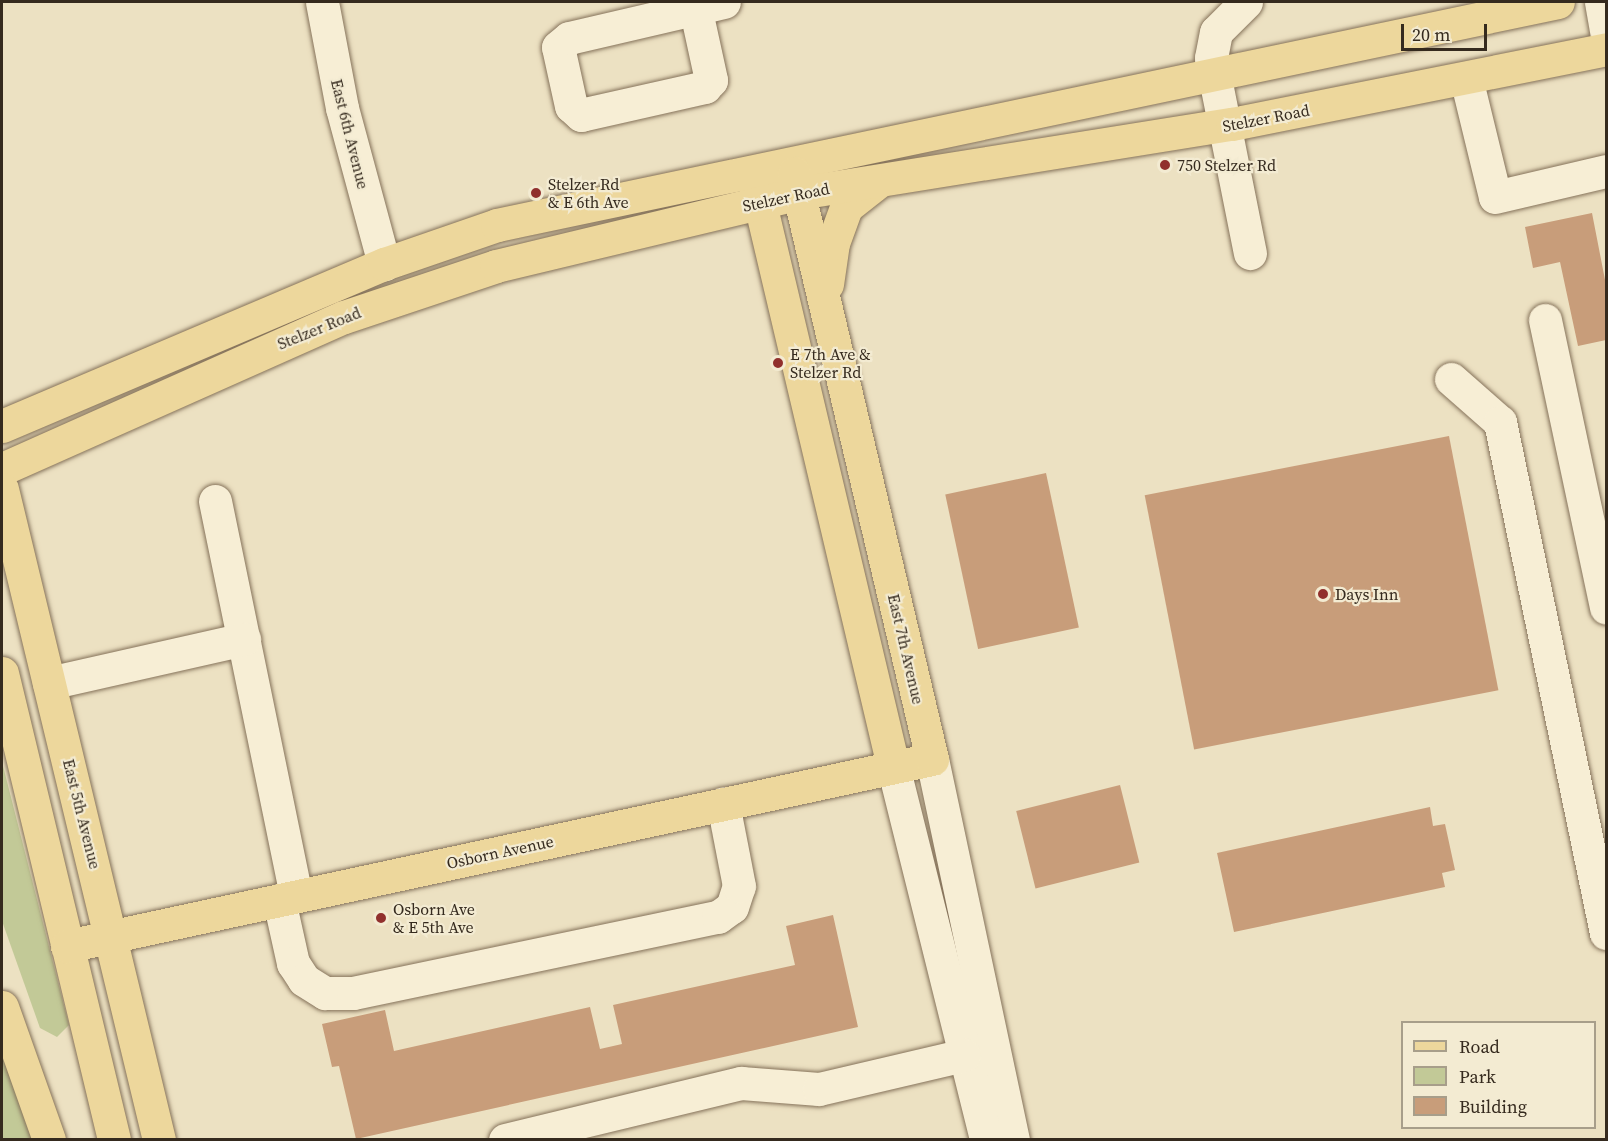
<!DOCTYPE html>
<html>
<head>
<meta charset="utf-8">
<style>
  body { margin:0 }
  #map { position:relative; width:1608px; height:1141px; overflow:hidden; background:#ece1c2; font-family:"Source Serif 4",serif }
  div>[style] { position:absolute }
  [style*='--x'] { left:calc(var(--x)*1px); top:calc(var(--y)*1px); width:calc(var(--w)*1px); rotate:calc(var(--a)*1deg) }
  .green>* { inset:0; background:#c2c997 }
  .building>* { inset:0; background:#c89d7a; transform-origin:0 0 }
  .roads { filter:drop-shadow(0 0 2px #85725a) drop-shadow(0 0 2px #85725a) }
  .minor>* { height:33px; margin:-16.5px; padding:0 16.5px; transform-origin:16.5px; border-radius:16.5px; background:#f7eed5 }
  .major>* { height:33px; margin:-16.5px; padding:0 16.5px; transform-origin:16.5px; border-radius:16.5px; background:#edd79c }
  .dots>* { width:16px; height:16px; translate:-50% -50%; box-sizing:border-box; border:3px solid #f3ebd2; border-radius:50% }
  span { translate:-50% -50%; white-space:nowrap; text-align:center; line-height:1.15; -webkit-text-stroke:4.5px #f3ebd2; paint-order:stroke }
  .street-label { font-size:16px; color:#352a1e }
  .poi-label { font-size:16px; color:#352a1e }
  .left { translate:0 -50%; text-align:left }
  .frame { position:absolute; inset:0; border:3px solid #352a1e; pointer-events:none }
  .legend { position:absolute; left:1401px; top:1021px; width:195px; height:108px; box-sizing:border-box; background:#f3ebd2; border:2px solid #a79e8a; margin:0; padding:8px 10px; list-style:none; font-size:18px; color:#352a1e }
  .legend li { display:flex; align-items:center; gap:12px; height:30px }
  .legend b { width:30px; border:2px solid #a79e8a }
  .scale { position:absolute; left:1401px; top:24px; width:86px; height:27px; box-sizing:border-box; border:3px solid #352a1e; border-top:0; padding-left:8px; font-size:18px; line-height:21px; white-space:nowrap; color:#352a1e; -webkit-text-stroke:4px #f3ebd2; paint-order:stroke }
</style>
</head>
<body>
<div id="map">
  <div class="green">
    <div style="clip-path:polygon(2px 762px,69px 1025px,57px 1037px,40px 1028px,2px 921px)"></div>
    <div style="clip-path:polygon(2px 1030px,42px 1139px,2px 1139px)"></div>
  </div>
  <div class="building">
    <div style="clip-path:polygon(1592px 213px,1606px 285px,1606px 340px,1578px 346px,1560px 262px,1533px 268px,1525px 227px)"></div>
    <div style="left:1449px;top:436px;width:259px;height:310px;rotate:79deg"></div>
    <div style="left:1046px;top:473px;width:158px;height:103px;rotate:78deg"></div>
    <div style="left:1120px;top:785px;width:80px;height:107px;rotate:76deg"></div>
    <div style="clip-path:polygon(1430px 807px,1433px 826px,1445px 824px,1455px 870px,1442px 873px,1445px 887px,1234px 932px,1217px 853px)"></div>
    <div style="clip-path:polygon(833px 915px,858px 1027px,356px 1139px,339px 1066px,332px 1067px,322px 1024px,385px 1010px,394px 1051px,590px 1007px,600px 1049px,622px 1044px,613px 1005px,795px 965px,786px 926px)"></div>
  </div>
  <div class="roads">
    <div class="minor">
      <div style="--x:322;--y:2;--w:108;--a:79.3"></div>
      <div style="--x:342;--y:108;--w:162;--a:74.9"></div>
      <div style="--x:1246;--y:2;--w:42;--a:135"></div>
      <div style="--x:1216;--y:32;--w:26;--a:101"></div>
      <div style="--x:1211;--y:58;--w:199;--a:78.7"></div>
      <div style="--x:1601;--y:2;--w:29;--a:80"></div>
      <div style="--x:696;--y:11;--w:71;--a:77.7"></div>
      <div style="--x:711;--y:80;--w:9;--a:131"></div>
      <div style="--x:705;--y:87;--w:127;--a:167.3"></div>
      <div style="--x:581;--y:115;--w:13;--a:-138"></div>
      <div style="--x:571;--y:106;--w:60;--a:-102.4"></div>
      <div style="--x:558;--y:47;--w:14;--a:-39"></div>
      <div style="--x:569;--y:38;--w:159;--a:-13.1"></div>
      <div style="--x:1466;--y:78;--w:122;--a:76.3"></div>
      <div style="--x:1495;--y:197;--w:114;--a:-13.2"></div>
      <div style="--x:1545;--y:320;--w:294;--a:78"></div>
      <div style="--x:1451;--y:379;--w:65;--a:41.3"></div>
      <div style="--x:1500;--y:422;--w:522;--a:78.28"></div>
      <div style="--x:215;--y:501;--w:403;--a:78.4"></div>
      <div style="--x:49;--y:683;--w:200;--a:-12.7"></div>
      <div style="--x:932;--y:759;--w:390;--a:78"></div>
      <div style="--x:893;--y:766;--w:385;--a:76"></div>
      <div style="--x:279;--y:900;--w:65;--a:77.5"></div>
      <div style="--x:293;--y:963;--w:20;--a:57"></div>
      <div style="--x:304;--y:980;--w:25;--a:32"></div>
      <div style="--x:325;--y:993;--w:28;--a:0"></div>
      <div style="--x:353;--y:993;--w:373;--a:-11.8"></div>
      <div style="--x:718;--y:917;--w:17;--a:-36"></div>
      <div style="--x:732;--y:907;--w:22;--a:-72"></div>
      <div style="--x:739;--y:886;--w:84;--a:-101"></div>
      <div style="--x:505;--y:1140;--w:243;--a:-13.6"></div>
      <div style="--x:741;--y:1083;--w:78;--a:4.4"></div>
      <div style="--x:819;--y:1089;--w:149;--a:-13.2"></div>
    </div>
    <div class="major">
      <div style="--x:755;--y:182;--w:600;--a:76.7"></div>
      <div style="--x:827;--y:284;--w:41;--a:-81.7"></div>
      <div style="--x:833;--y:243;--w:38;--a:-70"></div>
      <div style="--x:846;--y:207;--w:42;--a:-38.2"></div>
      <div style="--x:2;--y:426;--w:415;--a:-23"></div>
      <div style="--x:384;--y:264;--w:120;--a:-19"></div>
      <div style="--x:497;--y:225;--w:1084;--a:-11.87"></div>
      <div style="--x:2;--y:469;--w:374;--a:-24"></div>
      <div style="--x:344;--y:317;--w:160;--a:-18.5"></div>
      <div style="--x:496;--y:266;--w:312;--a:-13.5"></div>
      <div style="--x:799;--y:193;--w:438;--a:-9.1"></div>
      <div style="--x:1232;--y:124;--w:381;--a:-11.3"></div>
      <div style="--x:2;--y:489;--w:670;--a:76.44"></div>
      <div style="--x:2;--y:673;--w:480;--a:76.5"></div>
      <div style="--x:67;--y:946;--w:885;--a:-12.2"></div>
      <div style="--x:932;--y:759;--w:602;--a:-103.25"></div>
      <div style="--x:2;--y:1007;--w:141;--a:70.5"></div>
    </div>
  </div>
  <div class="dots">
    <div style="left:1165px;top:165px;background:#91302d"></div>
    <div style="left:536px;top:193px;background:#91302d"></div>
    <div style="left:778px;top:363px;background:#91302d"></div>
    <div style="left:1323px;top:594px;background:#91302d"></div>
    <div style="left:381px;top:918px;background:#91302d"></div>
  </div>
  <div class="street-label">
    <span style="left:1266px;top:118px;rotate:-11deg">Stelzer Road</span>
    <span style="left:350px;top:134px;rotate:76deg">East 6th Avenue</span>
    <span style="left:786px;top:197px;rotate:-12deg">Stelzer Road</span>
    <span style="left:319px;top:328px;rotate:-22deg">Stelzer Road</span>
    <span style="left:906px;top:649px;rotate:77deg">East 7th Avenue</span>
    <span style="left:82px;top:814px;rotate:76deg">East 5th Avenue</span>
    <span style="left:500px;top:852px;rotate:-12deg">Osborn Avenue</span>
  </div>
  <div class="poi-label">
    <span class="left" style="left:1177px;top:165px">750 Stelzer Rd</span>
    <span class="left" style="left:548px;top:193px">Stelzer Rd<br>&amp; E 6th Ave</span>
    <span class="left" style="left:790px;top:363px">E 7th Ave &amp;<br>Stelzer Rd</span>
    <span class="left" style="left:1335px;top:594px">Days Inn</span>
    <span class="left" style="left:393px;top:918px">Osborn Ave<br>&amp; E 5th Ave</span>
  </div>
  <div class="frame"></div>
  <ul class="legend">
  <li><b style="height:8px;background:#edd79c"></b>Road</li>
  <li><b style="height:16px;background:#c2c997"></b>Park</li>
  <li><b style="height:16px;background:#c89d7a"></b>Building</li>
  </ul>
  <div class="scale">20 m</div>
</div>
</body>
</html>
